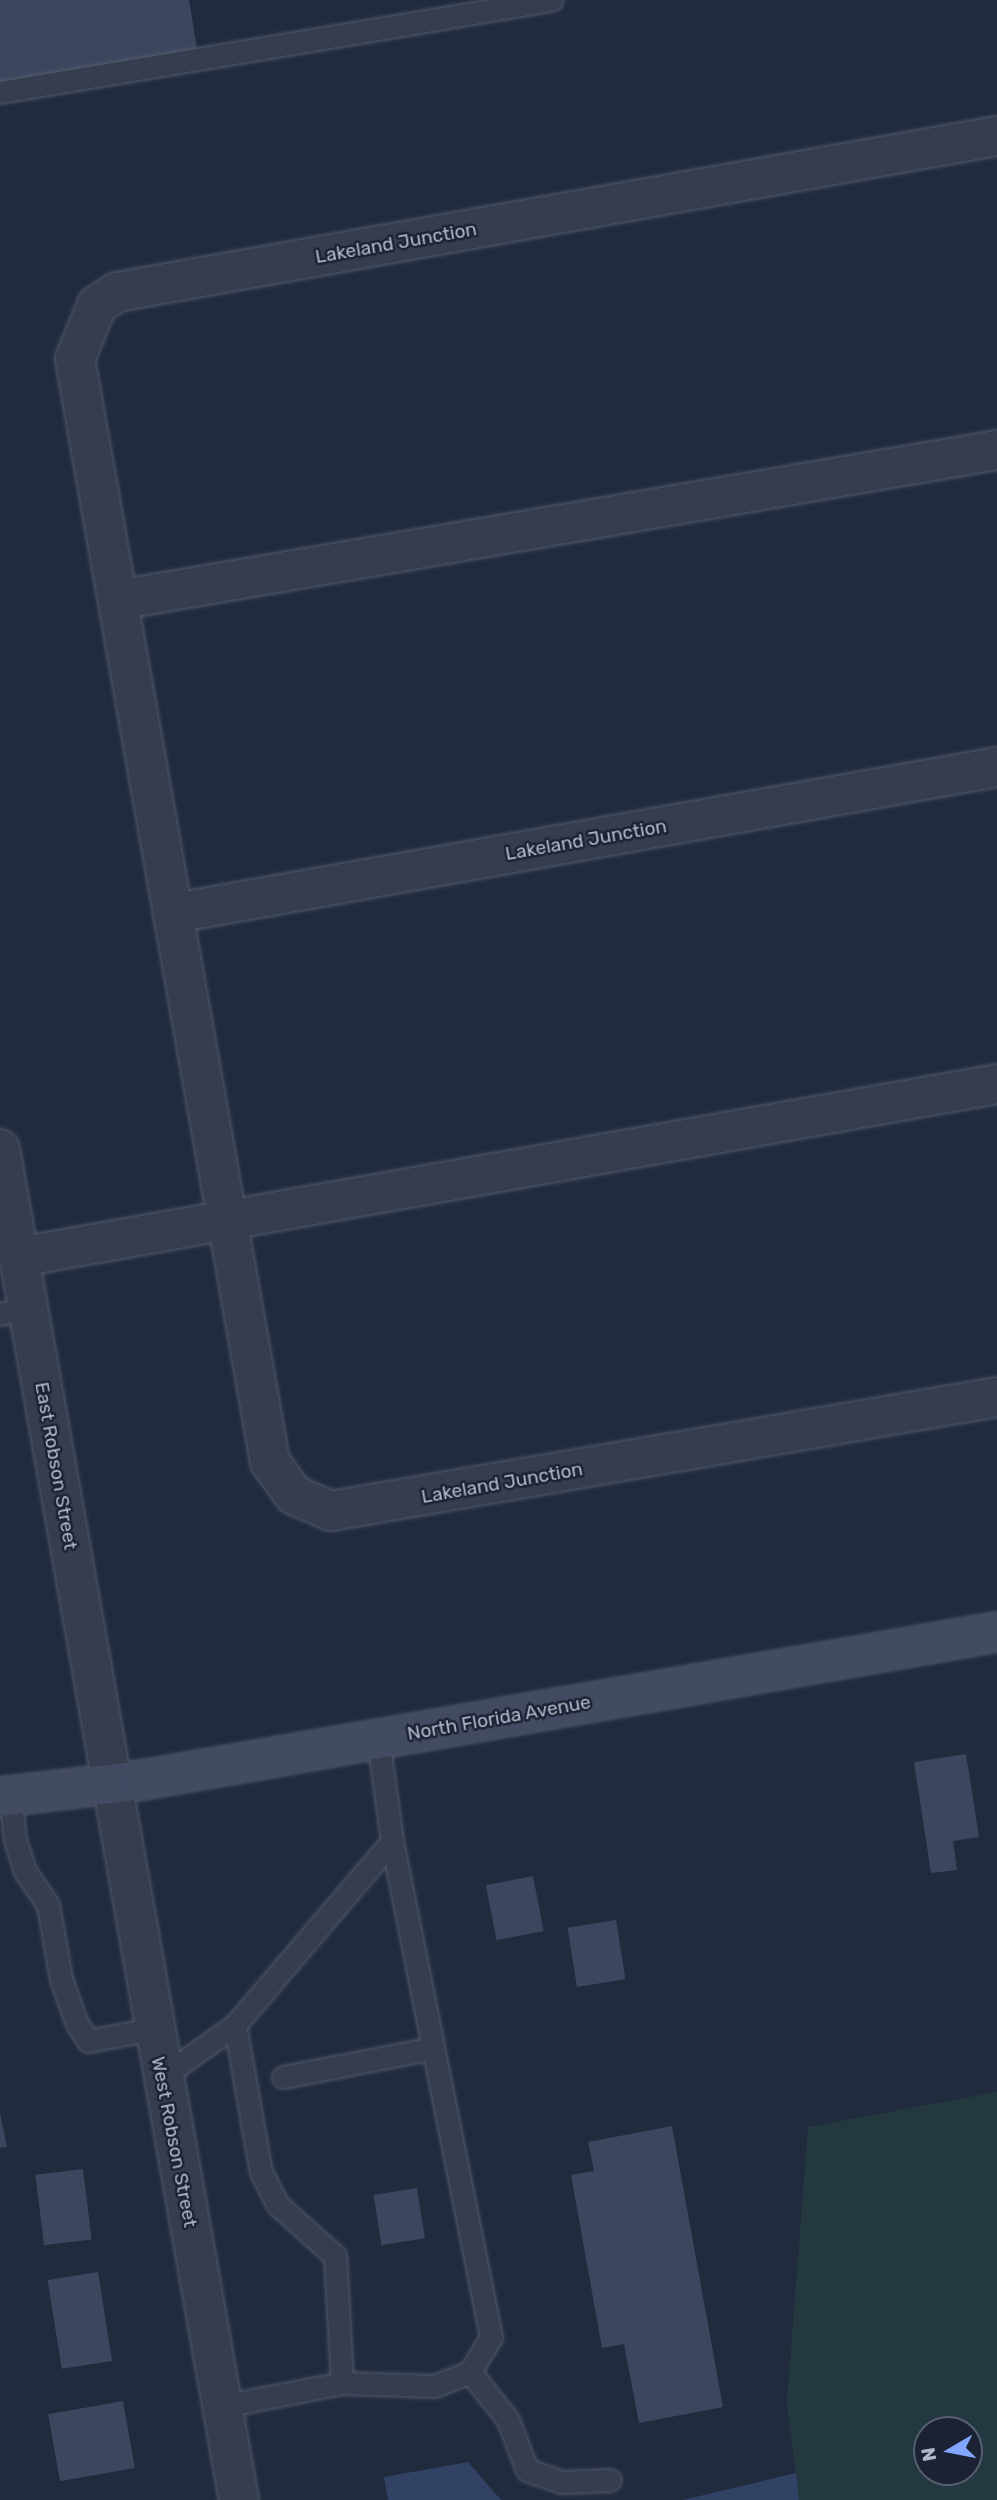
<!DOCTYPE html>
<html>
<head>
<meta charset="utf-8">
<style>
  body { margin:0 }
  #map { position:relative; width:997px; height:2500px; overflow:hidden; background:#212b3e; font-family:Rubik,sans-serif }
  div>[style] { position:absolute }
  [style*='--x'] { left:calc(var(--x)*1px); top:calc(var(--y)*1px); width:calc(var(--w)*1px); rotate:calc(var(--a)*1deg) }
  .green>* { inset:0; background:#23393f }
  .water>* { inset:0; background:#314265 }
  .building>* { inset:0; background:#3c475f; transform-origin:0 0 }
  .roads { filter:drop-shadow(0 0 2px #505869) drop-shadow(0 0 2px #505869) }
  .lane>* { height:21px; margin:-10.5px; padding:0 10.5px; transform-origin:10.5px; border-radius:10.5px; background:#353d4e }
  .street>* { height:38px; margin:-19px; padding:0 19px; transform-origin:19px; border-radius:19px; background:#353d4e }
  .secondary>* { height:38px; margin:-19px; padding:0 19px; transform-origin:19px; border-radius:19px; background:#424b62 }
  span { translate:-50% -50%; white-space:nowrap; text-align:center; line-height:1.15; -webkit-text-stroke:5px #1a2233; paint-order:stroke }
  .street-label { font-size:19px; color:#b0b8ca }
  .north { position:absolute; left:913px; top:2416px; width:70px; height:70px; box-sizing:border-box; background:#1a2233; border:2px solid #565e6f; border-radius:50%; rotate:260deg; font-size:19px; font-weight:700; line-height:28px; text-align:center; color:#b0b8ca }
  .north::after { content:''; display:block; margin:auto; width:24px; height:32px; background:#80a6ff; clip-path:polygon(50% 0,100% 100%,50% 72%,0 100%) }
</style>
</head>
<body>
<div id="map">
  <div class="green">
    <div style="clip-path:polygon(evenodd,997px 2092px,997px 2500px,799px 2500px,787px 2402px,808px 2127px,997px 2092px,927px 2430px,969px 2430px,969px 2472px,927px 2472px,927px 2430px)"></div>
  </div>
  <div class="water">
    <div style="clip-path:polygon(468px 2462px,501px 2500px,388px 2500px,384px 2477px)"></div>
    <div style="clip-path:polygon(796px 2473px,799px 2500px,683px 2500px)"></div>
  </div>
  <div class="building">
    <div style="clip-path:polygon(0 0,189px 0,197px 49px,0 83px)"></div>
    <div style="clip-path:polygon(966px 1754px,979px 1837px,953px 1841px,957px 1870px,931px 1873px,914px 1762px)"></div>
    <div style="left:533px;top:1876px;width:56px;height:48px;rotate:79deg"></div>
    <div style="left:616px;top:1920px;width:60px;height:49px;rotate:81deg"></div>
    <div style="clip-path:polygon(0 2113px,7px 2147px,0 2148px)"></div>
    <div style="clip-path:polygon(672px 2126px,723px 2407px,639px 2423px,624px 2344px,602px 2348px,571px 2175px,594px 2171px,588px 2142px)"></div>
    <div style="left:83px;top:2169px;width:71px;height:48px;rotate:83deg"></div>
    <div style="left:417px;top:2188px;width:51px;height:44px;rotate:81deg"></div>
    <div style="left:98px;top:2272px;width:90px;height:51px;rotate:81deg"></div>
    <div style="left:123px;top:2401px;width:68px;height:76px;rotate:80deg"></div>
  </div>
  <div class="roads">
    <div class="lane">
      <div style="--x:0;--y:92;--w:559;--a:-9.48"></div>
      <div style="--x:0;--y:1314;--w:30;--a:-12"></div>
      <div style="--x:10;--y:1795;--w:45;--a:83.7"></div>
      <div style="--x:15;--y:1840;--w:33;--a:72"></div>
      <div style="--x:25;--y:1871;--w:41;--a:55.9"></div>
      <div style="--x:48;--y:1905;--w:75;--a:80"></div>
      <div style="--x:61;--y:1979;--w:48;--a:70.4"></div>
      <div style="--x:77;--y:2024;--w:20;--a:57"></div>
      <div style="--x:88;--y:2041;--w:65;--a:-10.6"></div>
      <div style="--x:235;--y:2025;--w:242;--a:-49.5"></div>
      <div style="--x:392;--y:1841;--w:103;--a:-97.8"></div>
      <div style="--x:162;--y:2077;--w:90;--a:-35.5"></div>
      <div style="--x:235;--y:2025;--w:149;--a:80"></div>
      <div style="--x:261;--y:2172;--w:36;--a:63"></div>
      <div style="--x:277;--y:2204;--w:78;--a:41.9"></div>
      <div style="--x:335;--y:2256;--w:127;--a:86.8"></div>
      <div style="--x:342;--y:2383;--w:122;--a:169.1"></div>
      <div style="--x:283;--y:2077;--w:153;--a:-10.9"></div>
      <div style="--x:470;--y:2372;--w:61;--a:51.6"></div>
      <div style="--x:508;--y:2420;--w:53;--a:69.2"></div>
      <div style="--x:527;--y:2470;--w:37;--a:19"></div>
      <div style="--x:562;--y:2482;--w:48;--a:-2.4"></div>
      <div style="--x:342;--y:2383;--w:92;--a:1.9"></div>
      <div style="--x:434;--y:2386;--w:39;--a:-21"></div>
      <div style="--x:470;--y:2372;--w:41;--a:-59"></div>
      <div style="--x:491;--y:2337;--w:506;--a:-101.29"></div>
    </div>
    <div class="street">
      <div style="--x:997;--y:136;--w:894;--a:169.95"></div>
      <div style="--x:117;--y:292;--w:24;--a:147"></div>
      <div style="--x:97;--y:305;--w:58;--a:112.2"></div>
      <div style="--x:75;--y:359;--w:1120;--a:79.97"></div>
      <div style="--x:270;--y:1462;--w:41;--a:54"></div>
      <div style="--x:294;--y:1495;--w:40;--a:23.4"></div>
      <div style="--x:331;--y:1511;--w:676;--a:-9.71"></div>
      <div style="--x:118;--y:600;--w:892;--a:-9.68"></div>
      <div style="--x:175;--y:913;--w:835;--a:-10.07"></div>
      <div style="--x:0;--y:1149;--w:1372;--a:79.97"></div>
      <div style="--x:19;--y:1257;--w:993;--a:-10.03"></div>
    </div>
    <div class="secondary">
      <div style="--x:0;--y:1797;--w:143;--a:-6.8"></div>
      <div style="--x:142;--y:1780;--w:868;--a:-9.82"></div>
    </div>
  </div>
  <div class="street-label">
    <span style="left:396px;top:243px;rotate:-10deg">Lakeland Junction</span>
    <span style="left:586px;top:840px;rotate:-10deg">Lakeland Junction</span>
    <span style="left:56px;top:1466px;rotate:80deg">East Robson Street</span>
    <span style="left:502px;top:1483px;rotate:-10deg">Lakeland Junction</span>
    <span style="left:499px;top:1718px;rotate:-10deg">North Florida Avenue</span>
    <span style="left:174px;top:2142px;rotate:79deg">West Robson Street</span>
  </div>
  <div class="north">N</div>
</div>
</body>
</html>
